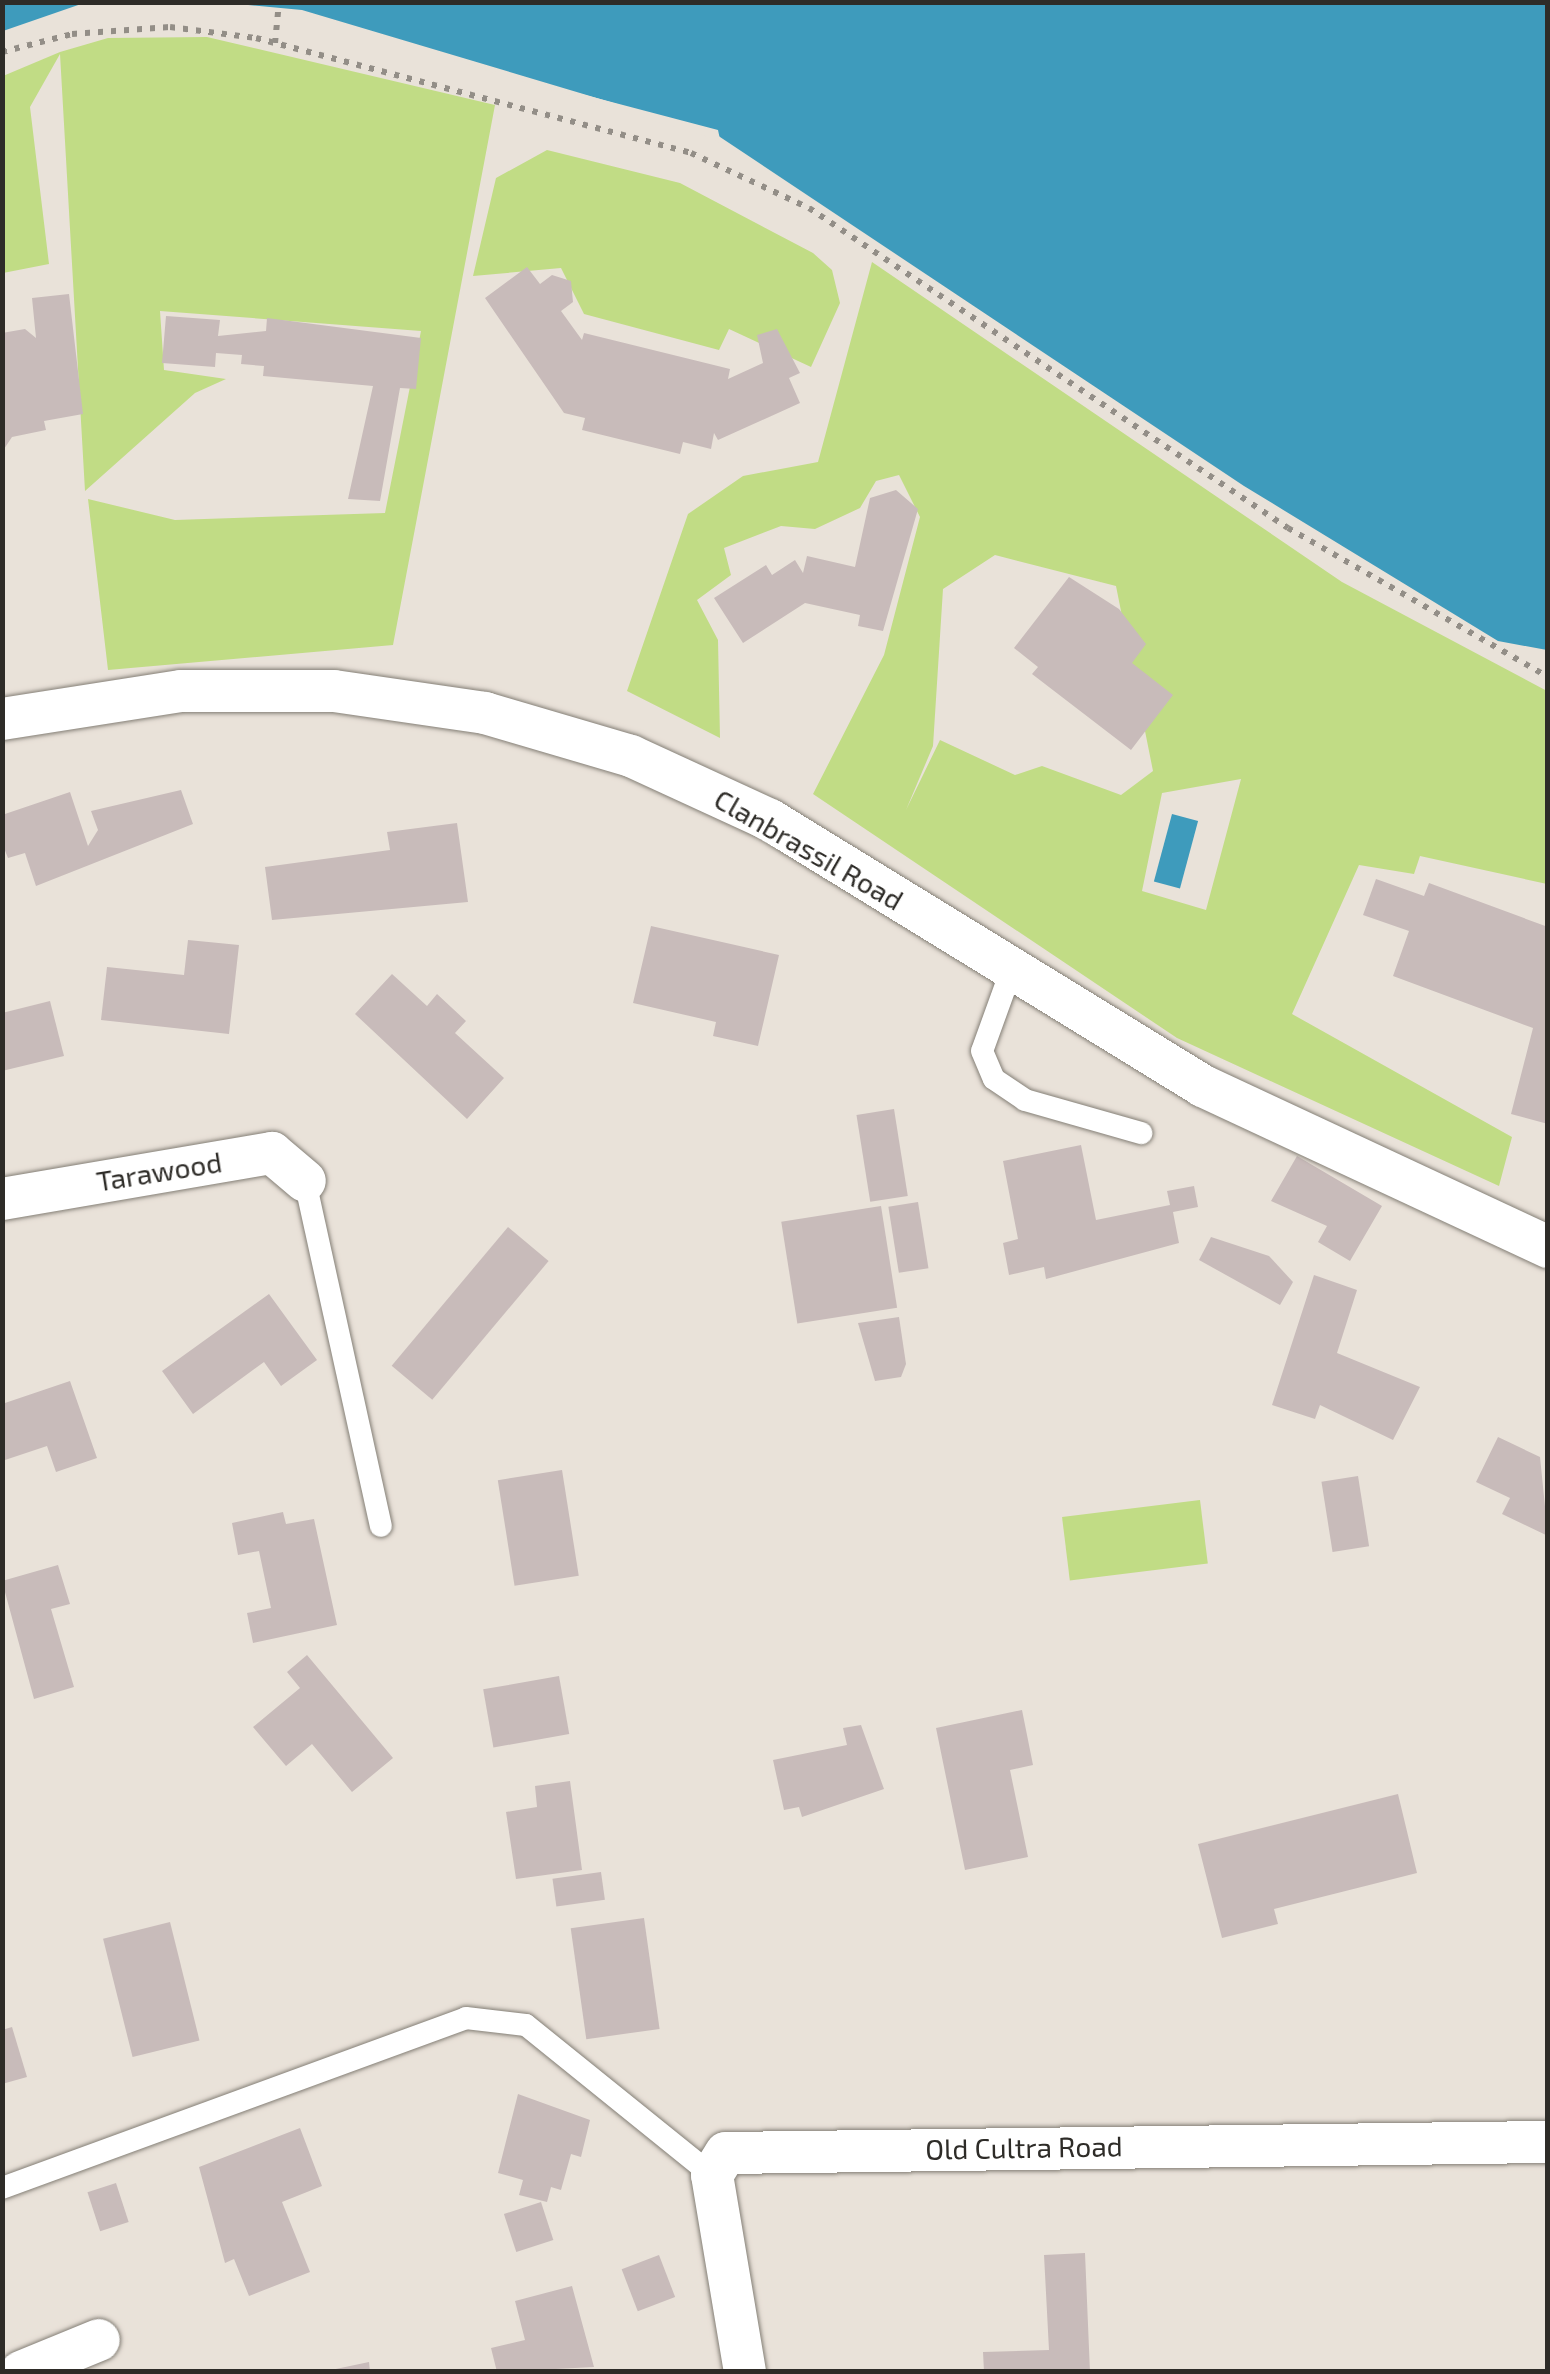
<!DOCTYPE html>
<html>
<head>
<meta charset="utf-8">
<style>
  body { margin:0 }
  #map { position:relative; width:1550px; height:2374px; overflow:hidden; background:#e9e2d9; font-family:"Exo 2",sans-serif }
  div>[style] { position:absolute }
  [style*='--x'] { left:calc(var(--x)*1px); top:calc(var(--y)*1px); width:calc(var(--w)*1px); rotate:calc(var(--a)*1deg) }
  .green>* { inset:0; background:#c1dc85; transform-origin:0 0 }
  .water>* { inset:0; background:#3e9bbc; transform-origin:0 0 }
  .pier>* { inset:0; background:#e9e2d9 }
  .building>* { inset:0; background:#c8bbba; transform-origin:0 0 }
  .path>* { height:6px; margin-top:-3px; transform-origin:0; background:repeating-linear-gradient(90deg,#938e87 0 5px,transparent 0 13px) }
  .roads { filter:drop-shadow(0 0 2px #847f76) drop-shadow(0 0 2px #847f76) }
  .lane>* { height:22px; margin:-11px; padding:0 11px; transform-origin:11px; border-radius:11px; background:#fff }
  .street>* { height:42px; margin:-21px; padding:0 21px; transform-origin:21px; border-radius:21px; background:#fff }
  span { translate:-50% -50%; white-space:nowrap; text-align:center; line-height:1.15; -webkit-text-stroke:10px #fff; paint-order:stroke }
  .street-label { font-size:28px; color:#2e2c28 }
  .frame { position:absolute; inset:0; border:5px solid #2e2c28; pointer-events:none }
</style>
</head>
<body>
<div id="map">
  <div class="green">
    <div style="clip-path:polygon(207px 37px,495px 105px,393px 645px,108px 670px,88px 499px,175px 520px,385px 513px,421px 331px,160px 311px,164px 370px,226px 379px,195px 393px,85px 491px,60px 54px,30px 107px,49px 264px,3px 273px,3px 76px,60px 52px,108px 38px)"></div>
    <div style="clip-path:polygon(547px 150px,680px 183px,813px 253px,832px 270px,840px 303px,811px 367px,729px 329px,719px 350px,584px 314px,561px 268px,473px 276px,496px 178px)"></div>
    <div style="clip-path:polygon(evenodd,872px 262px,1342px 582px,1547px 691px,1547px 884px,1420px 856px,1414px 874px,1359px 865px,1292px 1014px,1512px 1137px,1499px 1186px,1177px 1038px,813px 794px,884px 655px,920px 517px,899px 475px,876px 481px,860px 508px,815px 529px,781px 526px,724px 548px,731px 575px,697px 600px,718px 640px,720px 738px,627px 691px,688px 514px,743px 476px,818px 462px,872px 262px,995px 555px,1116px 586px,1153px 771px,1121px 795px,1042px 766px,1015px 775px,940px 740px,906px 810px,933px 746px,943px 589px,995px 555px,872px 262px,1241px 779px,1206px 910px,1142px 891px,1162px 793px,1241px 779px)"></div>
    <div style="left:1200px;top:1500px;width:64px;height:139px;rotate:83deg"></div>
  </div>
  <div class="water">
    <div style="clip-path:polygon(3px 2px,84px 2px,84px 3px,3px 31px)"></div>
    <div style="clip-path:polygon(227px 3px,1547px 3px,1547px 650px,1498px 641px,1244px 486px,714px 133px,302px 10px)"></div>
    <div style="left:1172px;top:814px;width:27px;height:70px;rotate:15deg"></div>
  </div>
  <div class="pier">
    <div style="clip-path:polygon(440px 57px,718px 130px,721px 144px,712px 138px)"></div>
  </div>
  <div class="building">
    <div style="clip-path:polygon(527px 267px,540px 284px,552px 275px,571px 281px,573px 302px,561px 311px,582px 340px,584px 333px,730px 369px,728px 379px,763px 363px,757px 335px,777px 329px,800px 373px,789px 378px,800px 403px,718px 440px,714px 433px,711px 449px,683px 442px,680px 454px,582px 430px,585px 418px,564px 413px,485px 298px)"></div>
    <div style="clip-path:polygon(69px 294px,83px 414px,44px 421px,46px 430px,12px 437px,2px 452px,2px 333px,25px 329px,36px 338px,32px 298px)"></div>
    <div style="clip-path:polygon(166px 316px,220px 320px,218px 336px,266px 331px,267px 318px,421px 338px,416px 389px,400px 388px,380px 501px,348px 499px,373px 386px,263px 376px,264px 366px,241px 364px,242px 355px,216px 353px,215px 367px,162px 363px)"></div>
    <div style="clip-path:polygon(896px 490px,918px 509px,883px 631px,858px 626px,860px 615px,805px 603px,743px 643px,714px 598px,766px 565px,772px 575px,795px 560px,803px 573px,807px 556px,855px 567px,870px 498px)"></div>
    <div style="clip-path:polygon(1069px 577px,1119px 609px,1146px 644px,1132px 663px,1173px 695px,1131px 750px,1032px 674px,1038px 667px,1014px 648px)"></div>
    <div style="clip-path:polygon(181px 790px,193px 824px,36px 886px,25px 853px,8px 858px,2px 843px,2px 815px,70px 792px,88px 846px,98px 830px,91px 811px)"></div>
    <div style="clip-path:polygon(457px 823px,468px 902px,272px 920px,265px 867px,390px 850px,387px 832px)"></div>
    <div style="clip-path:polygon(1376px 879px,1424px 896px,1429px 883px,1548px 927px,1548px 1124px,1511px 1114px,1533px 1028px,1393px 976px,1409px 931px,1363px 915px)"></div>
    <div style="clip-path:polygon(651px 926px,779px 955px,758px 1046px,713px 1036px,716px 1022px,633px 1003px)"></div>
    <div style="clip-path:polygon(188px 940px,239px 945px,229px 1034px,101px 1020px,107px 967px,184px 975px)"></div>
    <div style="clip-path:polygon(392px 974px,427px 1006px,437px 994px,466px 1021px,455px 1033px,504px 1078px,467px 1119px,355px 1014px)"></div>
    <div style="clip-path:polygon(50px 1001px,64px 1056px,2px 1071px,2px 1013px)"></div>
    <div style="left:894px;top:1109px;width:88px;height:38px;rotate:81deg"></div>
    <div style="clip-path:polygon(1081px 1145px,1096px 1220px,1170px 1205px,1167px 1191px,1194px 1186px,1198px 1207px,1173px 1212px,1179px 1243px,1046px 1279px,1044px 1267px,1009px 1275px,1003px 1243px,1018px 1239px,1003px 1161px)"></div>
    <div style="clip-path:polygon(1297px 1156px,1382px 1206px,1350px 1261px,1318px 1242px,1327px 1226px,1271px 1201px)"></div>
    <div style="left:918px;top:1202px;width:67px;height:30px;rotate:81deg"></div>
    <div style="left:881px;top:1206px;width:103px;height:101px;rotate:81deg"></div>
    <div style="left:508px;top:1227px;width:53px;height:181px;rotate:40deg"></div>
    <div style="clip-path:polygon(1211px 1237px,1269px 1256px,1293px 1282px,1280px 1305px,1199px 1260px)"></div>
    <div style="clip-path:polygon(1314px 1275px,1357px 1290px,1337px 1353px,1420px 1387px,1393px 1440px,1320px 1405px,1315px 1419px,1272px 1405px)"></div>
    <div style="clip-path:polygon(269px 1294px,317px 1360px,281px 1386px,264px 1362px,193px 1414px,162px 1371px)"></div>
    <div style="clip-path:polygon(899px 1317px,906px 1364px,901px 1377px,875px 1381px,858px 1323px)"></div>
    <div style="clip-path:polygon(70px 1381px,97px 1458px,56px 1472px,47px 1446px,2px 1461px,2px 1404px)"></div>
    <div style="clip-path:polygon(1498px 1437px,1540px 1457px,1548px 1536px,1502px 1514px,1510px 1498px,1476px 1482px)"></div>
    <div style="left:562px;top:1470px;width:107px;height:65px;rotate:81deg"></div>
    <div style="left:1358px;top:1476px;width:71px;height:37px;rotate:81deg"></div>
    <div style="clip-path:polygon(283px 1512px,286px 1524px,314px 1519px,337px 1625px,253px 1643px,247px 1613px,271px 1608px,259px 1551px,238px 1555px,232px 1523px)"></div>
    <div style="clip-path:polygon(58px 1565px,70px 1604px,51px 1609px,74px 1687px,34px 1699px,2px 1581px)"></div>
    <div style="clip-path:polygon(307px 1655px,393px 1758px,352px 1792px,312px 1744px,286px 1766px,253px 1727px,300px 1688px,287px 1672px)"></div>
    <div style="left:559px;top:1676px;width:59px;height:77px;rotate:80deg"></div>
    <div style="clip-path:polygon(1022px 1710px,1033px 1765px,1010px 1770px,1028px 1857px,965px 1870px,936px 1728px)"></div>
    <div style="clip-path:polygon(861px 1725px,884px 1789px,802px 1817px,799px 1807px,784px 1810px,773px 1760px,847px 1745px,843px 1728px)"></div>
    <div style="clip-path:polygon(570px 1781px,582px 1870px,516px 1879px,506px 1812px,537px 1807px,535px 1786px)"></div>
    <div style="clip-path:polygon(1398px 1794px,1417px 1873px,1274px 1909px,1278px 1924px,1222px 1938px,1198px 1844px)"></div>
    <div style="left:601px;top:1872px;width:28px;height:49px;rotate:82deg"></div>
    <div style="left:644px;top:1918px;width:112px;height:74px;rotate:82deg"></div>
    <div style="left:170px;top:1922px;width:122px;height:69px;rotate:76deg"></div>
    <div style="clip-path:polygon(12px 2027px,27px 2077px,2px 2084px,2px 2030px)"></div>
    <div style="clip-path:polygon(518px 2094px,590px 2120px,581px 2157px,571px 2154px,561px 2190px,551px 2187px,547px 2202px,519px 2195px,523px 2180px,498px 2173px)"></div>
    <div style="clip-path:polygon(300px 2128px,322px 2186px,282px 2202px,310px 2272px,249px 2296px,234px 2259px,225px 2263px,199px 2167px)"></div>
    <div style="left:116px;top:2183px;width:41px;height:30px;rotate:72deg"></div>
    <div style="left:541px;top:2202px;width:40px;height:39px;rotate:72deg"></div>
    <div style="clip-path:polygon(1085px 2253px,1090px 2372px,984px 2372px,983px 2352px,1049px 2350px,1044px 2255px)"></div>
    <div style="left:659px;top:2255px;width:45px;height:40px;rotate:69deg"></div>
    <div style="clip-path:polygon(572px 2286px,594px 2367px,497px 2372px,491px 2348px,525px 2340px,515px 2301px)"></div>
    <div style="clip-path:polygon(369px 2362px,370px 2372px,331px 2372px,331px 2370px)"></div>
  </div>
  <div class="path">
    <div style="--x:275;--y:43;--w:41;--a:-84.4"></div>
    <div style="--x:2;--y:52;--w:72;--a:-14.4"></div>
    <div style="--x:72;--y:34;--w:98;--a:-4.1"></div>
    <div style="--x:170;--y:27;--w:87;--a:7.3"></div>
    <div style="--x:256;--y:38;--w:450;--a:14.8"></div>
    <div style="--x:691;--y:153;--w:130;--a:25"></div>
    <div style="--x:809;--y:208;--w:576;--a:33.75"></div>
    <div style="--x:1288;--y:528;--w:300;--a:29.8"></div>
  </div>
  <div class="roads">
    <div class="lane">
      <div style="--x:1011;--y:971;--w:85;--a:109.9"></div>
      <div style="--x:982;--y:1051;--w:30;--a:67"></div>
      <div style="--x:994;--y:1079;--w:37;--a:34"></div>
      <div style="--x:1025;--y:1100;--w:121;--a:15.9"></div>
      <div style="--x:305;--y:1181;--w:353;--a:77.6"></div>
      <div style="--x:2;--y:2188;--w:494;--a:-20.1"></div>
      <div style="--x:466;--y:2018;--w:60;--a:6.7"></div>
      <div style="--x:526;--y:2025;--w:239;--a:38.9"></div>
    </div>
    <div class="street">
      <div style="--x:2;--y:719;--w:181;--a:-8.9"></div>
      <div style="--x:181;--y:691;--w:153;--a:0"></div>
      <div style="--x:334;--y:691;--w:153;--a:8.3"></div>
      <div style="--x:485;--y:713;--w:152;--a:16.4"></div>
      <div style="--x:631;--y:756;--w:153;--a:24.7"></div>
      <div style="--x:770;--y:820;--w:508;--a:31.56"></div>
      <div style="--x:1203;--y:1086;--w:381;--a:25"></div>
      <div style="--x:2;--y:1199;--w:274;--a:-9.7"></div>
      <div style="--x:272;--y:1153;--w:43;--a:40.3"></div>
      <div style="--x:21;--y:2372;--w:84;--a:-22.3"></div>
      <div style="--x:745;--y:2372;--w:200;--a:-99.5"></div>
      <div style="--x:712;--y:2175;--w:26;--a:-58"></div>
      <div style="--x:726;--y:2153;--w:822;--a:-0.77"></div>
    </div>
  </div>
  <div class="street-label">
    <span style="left:809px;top:849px;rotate:30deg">Clanbrassil Road</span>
    <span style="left:159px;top:1171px;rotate:-9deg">Tarawood</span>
    <span style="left:1024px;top:2147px;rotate:-1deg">Old Cultra Road</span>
  </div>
  <div class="frame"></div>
</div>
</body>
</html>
